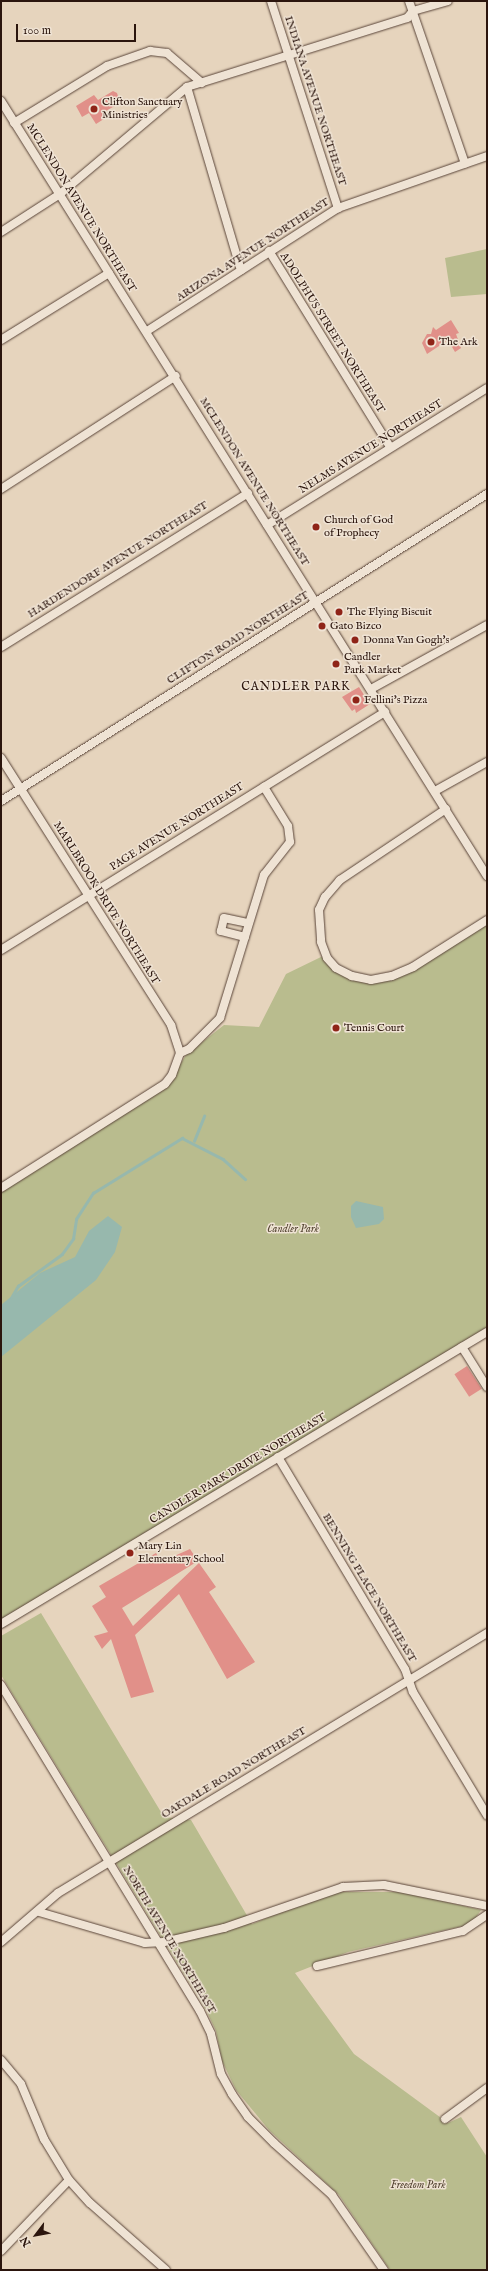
<!DOCTYPE html>
<html>
<head>
<meta charset="utf-8">
<style>
  body { margin:0 }
  #map { position:relative; width:488px; height:2271px; overflow:hidden; background:#e6d4bd; font-family:"IM FELL English",serif }
  div>[style] { position:absolute }
  [style*='--x'] { left:calc(var(--x)*1px); top:calc(var(--y)*1px); width:calc(var(--w)*1px); rotate:calc(var(--a)*1deg) }
  .green>* { inset:0; background:#b9bc8e }
  .water>* { inset:0; background:#97b8ad }
  .stream>* { height:2.5px; margin:-1.25px; padding:0 1.25px; transform-origin:1.25px; border-radius:1.25px; background:#97b8ad }
  .building>* { inset:0; background:#e19089; transform-origin:0 0 }
  .roads { filter:drop-shadow(0 0 1px #5a4539) drop-shadow(0 0 1px #5a4539) }
  .minor>* { height:8px; margin:-4px; padding:0 4px; transform-origin:4px; border-radius:4px; background:#efe3d4 }
  .dots>* { width:11px; height:11px; translate:-50% -50%; box-sizing:border-box; border:2px solid #efe3d4; border-radius:50% }
  span { translate:-50% -50%; white-space:nowrap; text-align:center; line-height:1.15; -webkit-text-stroke:3px #efe3d4; paint-order:stroke }
  .street-label { font-size:11px; color:#2b150d }
  .poi-label { font-size:11px; color:#2b150d }
  .left { translate:0 -50%; text-align:left }
  .park-label { font-size:11px; color:#564734; font-style:italic }
  .neighbourhood-label { font-size:12px; color:#2b150d; letter-spacing:1px }
  .frame { position:absolute; inset:0; border:2px solid #2b150d; pointer-events:none }
  .north { position:absolute; left:16px; top:2215px; width:40px; height:40px; -webkit-text-stroke:3px #efe3d4; paint-order:stroke; rotate:238deg; font-size:11px; font-weight:700; line-height:16px; text-align:center; color:#2b150d }
  .north::after { content:''; display:block; margin:auto; width:14px; height:18px; background:#2b150d; clip-path:polygon(50% 0,100% 100%,50% 72%,0 100%) }
  .scale { position:absolute; left:16px; top:24px; width:120px; height:18px; box-sizing:border-box; border:2px solid #2b150d; border-top:0; padding-left:5px; font-size:12px; line-height:14px; white-space:nowrap; color:#2b150d; -webkit-text-stroke:3px #efe3d4; paint-order:stroke }
</style>
</head>
<body>
<div id="map">
  <div class="green">
    <div style="clip-path:polygon(487px 249px,487px 294px,451px 297px,445px 258px)"></div>
    <div style="clip-path:polygon(487px 922px,487px 1335px,1px 1629px,1px 1189px,167px 1085px,186px 1055px,224px 1025px,259px 1027px,286px 974px,323px 956px,347px 977px,399px 977px)"></div>
    <div style="clip-path:polygon(41px 1613px,164px 1817px,191px 1820px,252px 1924px,329px 1892px,403px 1892px,481px 1910px,473px 1922px,463px 1926px,348px 1952px,295px 1973px,354px 2054px,448px 2123px,461px 2117px,487px 2157px,487px 2270px,390px 2270px,339px 2195px,269px 2130px,236px 2090px,222px 2061px,216px 2031px,206px 2010px,1px 1675px,1px 1636px)"></div>
  </div>
  <div class="water">
    <div style="clip-path:polygon(356px 1201px,383px 1207px,384px 1219px,379px 1224px,356px 1228px,351px 1217px,351px 1206px)"></div>
    <div style="clip-path:polygon(108px 1216px,122px 1227px,115px 1252px,96px 1280px,1px 1357px,1px 1305px,40px 1273px,75px 1257px,89px 1231px)"></div>
  </div>
  <div class="stream">
    <div style="--x:194;--y:1141;--w:27;--a:-68"></div>
    <div style="--x:11;--y:1298;--w:14;--a:-60"></div>
    <div style="--x:18;--y:1286;--w:54;--a:-36"></div>
    <div style="--x:62;--y:1254;--w:19;--a:-54"></div>
    <div style="--x:73;--y:1239;--w:20;--a:-81"></div>
    <div style="--x:76;--y:1219;--w:31;--a:-57"></div>
    <div style="--x:93;--y:1193;--w:105;--a:-31.7"></div>
    <div style="--x:182;--y:1138;--w:46;--a:27.1"></div>
    <div style="--x:223;--y:1159;--w:30;--a:42"></div>
  </div>
  <div class="building">
    <div style="clip-path:polygon(113px 91px,117px 93px,120px 103px,104px 112px,107px 117px,96px 124px,89px 113px,82px 117px,76px 106px,94px 95px,98px 100px)"></div>
    <div style="clip-path:polygon(451px 320px,459px 333px,456px 334px,461px 348px,455px 352px,448px 340px,427px 354px,422px 343px,427px 334px,431px 334px,433px 327px,436px 330px)"></div>
    <div style="clip-path:polygon(359px 687px,370px 704px,356px 713px,355px 709px,352px 711px,342px 697px)"></div>
    <div style="left:467px;top:1366px;width:27px;height:15px;rotate:57deg"></div>
    <div style="clip-path:polygon(190px 1549px,198px 1561px,122px 1608px,133px 1626px,199px 1563px,216px 1587px,209px 1592px,255px 1662px,227px 1679px,179px 1594px,135px 1635px,154px 1692px,131px 1698px,111px 1639px,102px 1649px,94px 1636px,108px 1632px,92px 1606px,106px 1597px,99px 1586px,156px 1553px,161px 1562px)"></div>
  </div>
  <div class="roads">
    <div class="minor">
      <div style="--x:271;--y:1;--w:218;--a:72.1"></div>
      <div style="--x:409;--y:1;--w:172;--a:71"></div>
      <div style="--x:187;--y:87;--w:191;--a:73.6"></div>
      <div style="--x:1;--y:101;--w:915;--a:57.91"></div>
      <div style="--x:14;--y:123;--w:109;--a:-31.5"></div>
      <div style="--x:107;--y:66;--w:46;--a:-19.2"></div>
      <div style="--x:150;--y:51;--w:17;--a:7"></div>
      <div style="--x:167;--y:53;--w:46;--a:40.6"></div>
      <div style="--x:1;--y:232;--w:70;--a:-32.8"></div>
      <div style="--x:60;--y:194;--w:166;--a:-40.1"></div>
      <div style="--x:187;--y:87;--w:231;--a:-17.4"></div>
      <div style="--x:407;--y:18;--w:9;--a:-49"></div>
      <div style="--x:413;--y:11;--w:36;--a:-16"></div>
      <div style="--x:269;--y:251;--w:230;--a:58.3"></div>
      <div style="--x:147;--y:331;--w:227;--a:-32.8"></div>
      <div style="--x:338;--y:208;--w:158;--a:-19.2"></div>
      <div style="--x:1;--y:340;--w:127;--a:-31.8"></div>
      <div style="--x:1;--y:489;--w:208;--a:-32.9"></div>
      <div style="--x:267;--y:525;--w:259;--a:-31.9"></div>
      <div style="--x:1;--y:647;--w:291;--a:-31.9"></div>
      <div style="--x:371;--y:689;--w:132;--a:-28.9"></div>
      <div style="--x:1;--y:758;--w:317;--a:57.5"></div>
      <div style="--x:171;--y:1025;--w:29;--a:72"></div>
      <div style="--x:180;--y:1053;--w:23;--a:110"></div>
      <div style="--x:172;--y:1075;--w:11;--a:128"></div>
      <div style="--x:165;--y:1084;--w:194;--a:147.6"></div>
      <div style="--x:435;--y:791;--w:60;--a:-29.1"></div>
      <div style="--x:1;--y:801;--w:575;--a:-32.28"></div>
      <div style="--x:446;--y:809;--w:128;--a:146.2"></div>
      <div style="--x:340;--y:880;--w:23;--a:131"></div>
      <div style="--x:325;--y:897;--w:14;--a:115"></div>
      <div style="--x:319;--y:910;--w:32;--a:86"></div>
      <div style="--x:321;--y:942;--w:17;--a:69"></div>
      <div style="--x:327;--y:958;--w:13;--a:48"></div>
      <div style="--x:336;--y:968;--w:18;--a:27"></div>
      <div style="--x:352;--y:976;--w:19;--a:12"></div>
      <div style="--x:371;--y:980;--w:21;--a:-11"></div>
      <div style="--x:392;--y:976;--w:23;--a:-23"></div>
      <div style="--x:413;--y:967;--w:88;--a:-32.4"></div>
      <div style="--x:245;--y:937;--w:25;--a:-166"></div>
      <div style="--x:221;--y:931;--w:13;--a:-77"></div>
      <div style="--x:224;--y:918;--w:25;--a:12"></div>
      <div style="--x:1;--y:950;--w:452;--a:-31.8"></div>
      <div style="--x:180;--y:1053;--w:10;--a:-24"></div>
      <div style="--x:189;--y:1049;--w:44;--a:-45"></div>
      <div style="--x:220;--y:1018;--w:150;--a:-72.9"></div>
      <div style="--x:264;--y:875;--w:42;--a:-51.8"></div>
      <div style="--x:290;--y:842;--w:16;--a:-97"></div>
      <div style="--x:288;--y:826;--w:46;--a:-121.6"></div>
      <div style="--x:462;--y:1347;--w:47;--a:58"></div>
      <div style="--x:278;--y:1457;--w:247;--a:59.1"></div>
      <div style="--x:405;--y:1669;--w:24;--a:71"></div>
      <div style="--x:413;--y:1692;--w:144;--a:59"></div>
      <div style="--x:1;--y:1624;--w:567;--a:-31"></div>
      <div style="--x:1;--y:1685;--w:382;--a:58.6"></div>
      <div style="--x:200;--y:2011;--w:25;--a:64"></div>
      <div style="--x:211;--y:2034;--w:41;--a:76"></div>
      <div style="--x:221;--y:2074;--w:23;--a:61"></div>
      <div style="--x:232;--y:2094;--w:28;--a:55"></div>
      <div style="--x:248;--y:2117;--w:37;--a:45"></div>
      <div style="--x:274;--y:2143;--w:78;--a:41.9"></div>
      <div style="--x:332;--y:2195;--w:91;--a:55.3"></div>
      <div style="--x:39;--y:1912;--w:110;--a:16.3"></div>
      <div style="--x:145;--y:1943;--w:19;--a:-3"></div>
      <div style="--x:164;--y:1942;--w:62;--a:-13.1"></div>
      <div style="--x:224;--y:1928;--w:126;--a:-19"></div>
      <div style="--x:343;--y:1887;--w:41;--a:-2.8"></div>
      <div style="--x:384;--y:1885;--w:105;--a:11.5"></div>
      <div style="--x:1;--y:1942;--w:75;--a:-40.7"></div>
      <div style="--x:58;--y:1893;--w:502;--a:-31.22"></div>
      <div style="--x:317;--y:1966;--w:150;--a:-13.5"></div>
      <div style="--x:463;--y:1931;--w:29;--a:-34"></div>
      <div style="--x:1;--y:2060;--w:31;--a:50"></div>
      <div style="--x:21;--y:2084;--w:60;--a:67.3"></div>
      <div style="--x:44;--y:2139;--w:48;--a:58.6"></div>
      <div style="--x:69;--y:2180;--w:31;--a:48"></div>
      <div style="--x:90;--y:2203;--w:101;--a:41.4"></div>
      <div style="--x:445;--y:2119;--w:52;--a:-36.4"></div>
      <div style="--x:1;--y:2251;--w:98;--a:-46.2"></div>
    </div>
  </div>
  <div class="dots">
    <div style="left:94px;top:109px;background:#8f2418"></div>
    <div style="left:431px;top:342px;background:#8f2418"></div>
    <div style="left:316px;top:527px;background:#8f2418"></div>
    <div style="left:339px;top:612px;background:#8f2418"></div>
    <div style="left:322px;top:626px;background:#8f2418"></div>
    <div style="left:355px;top:640px;background:#8f2418"></div>
    <div style="left:336px;top:664px;background:#8f2418"></div>
    <div style="left:356px;top:700px;background:#8f2418"></div>
    <div style="left:336px;top:1028px;background:#8f2418"></div>
    <div style="left:130px;top:1553px;background:#8f2418"></div>
  </div>
  <div class="street-label">
    <span style="left:315px;top:101px;rotate:72deg">INDIANA AVENUE NORTHEAST</span>
    <span style="left:81px;top:208px;rotate:58deg">MCLENDON AVENUE NORTHEAST</span>
    <span style="left:253px;top:250px;rotate:-33deg">ARIZONA AVENUE NORTHEAST</span>
    <span style="left:332px;top:333px;rotate:58deg">ADOLPHUS STREET NORTHEAST</span>
    <span style="left:371px;top:447px;rotate:-32deg">NELMS AVENUE NORTHEAST</span>
    <span style="left:254px;top:482px;rotate:58deg">MCLENDON AVENUE NORTHEAST</span>
    <span style="left:118px;top:560px;rotate:-32deg">HARDENDORF AVENUE NORTHEAST</span>
    <span style="left:238px;top:638px;rotate:-32deg">CLIFTON ROAD NORTHEAST</span>
    <span style="left:177px;top:827px;rotate:-32deg">PAGE AVENUE NORTHEAST</span>
    <span style="left:106px;top:903px;rotate:58deg">MARLBROOK DRIVE NORTHEAST</span>
    <span style="left:238px;top:1469px;rotate:-31deg">CANDLER PARK DRIVE NORTHEAST</span>
    <span style="left:369px;top:1588px;rotate:59deg">BENNING PLACE NORTHEAST</span>
    <span style="left:234px;top:1773px;rotate:-31deg">OAKDALE ROAD NORTHEAST</span>
    <span style="left:169px;top:1940px;rotate:59deg">NORTH AVENUE NORTHEAST</span>
  </div>
  <div class="poi-label">
    <span class="left" style="left:102px;top:109px">Clifton Sanctuary<br>Ministries</span>
    <span class="left" style="left:439px;top:342px">The Ark</span>
    <span class="left" style="left:324px;top:527px">Church of God<br>of Prophecy</span>
    <span class="left" style="left:347px;top:612px">The Flying Biscuit</span>
    <span class="left" style="left:330px;top:626px">Gato Bizco</span>
    <span class="left" style="left:363px;top:640px">Donna Van Gogh's</span>
    <span class="left" style="left:344px;top:664px">Candler<br>Park Market</span>
    <span class="left" style="left:364px;top:700px">Fellini's Pizza</span>
    <span class="left" style="left:344px;top:1028px">Tennis Court</span>
    <span class="left" style="left:138px;top:1553px">Mary Lin<br>Elementary School</span>
  </div>
  <div class="park-label">
    <span style="left:293px;top:1229px">Candler Park</span>
    <span style="left:418px;top:2185px">Freedom Park</span>
  </div>
  <div class="neighbourhood-label">
    <span style="left:296px;top:687px">CANDLER PARK</span>
  </div>
  <div class="frame"></div>
  <div class="north">N</div>
  <div class="scale">100 m</div>
</div>
</body>
</html>
